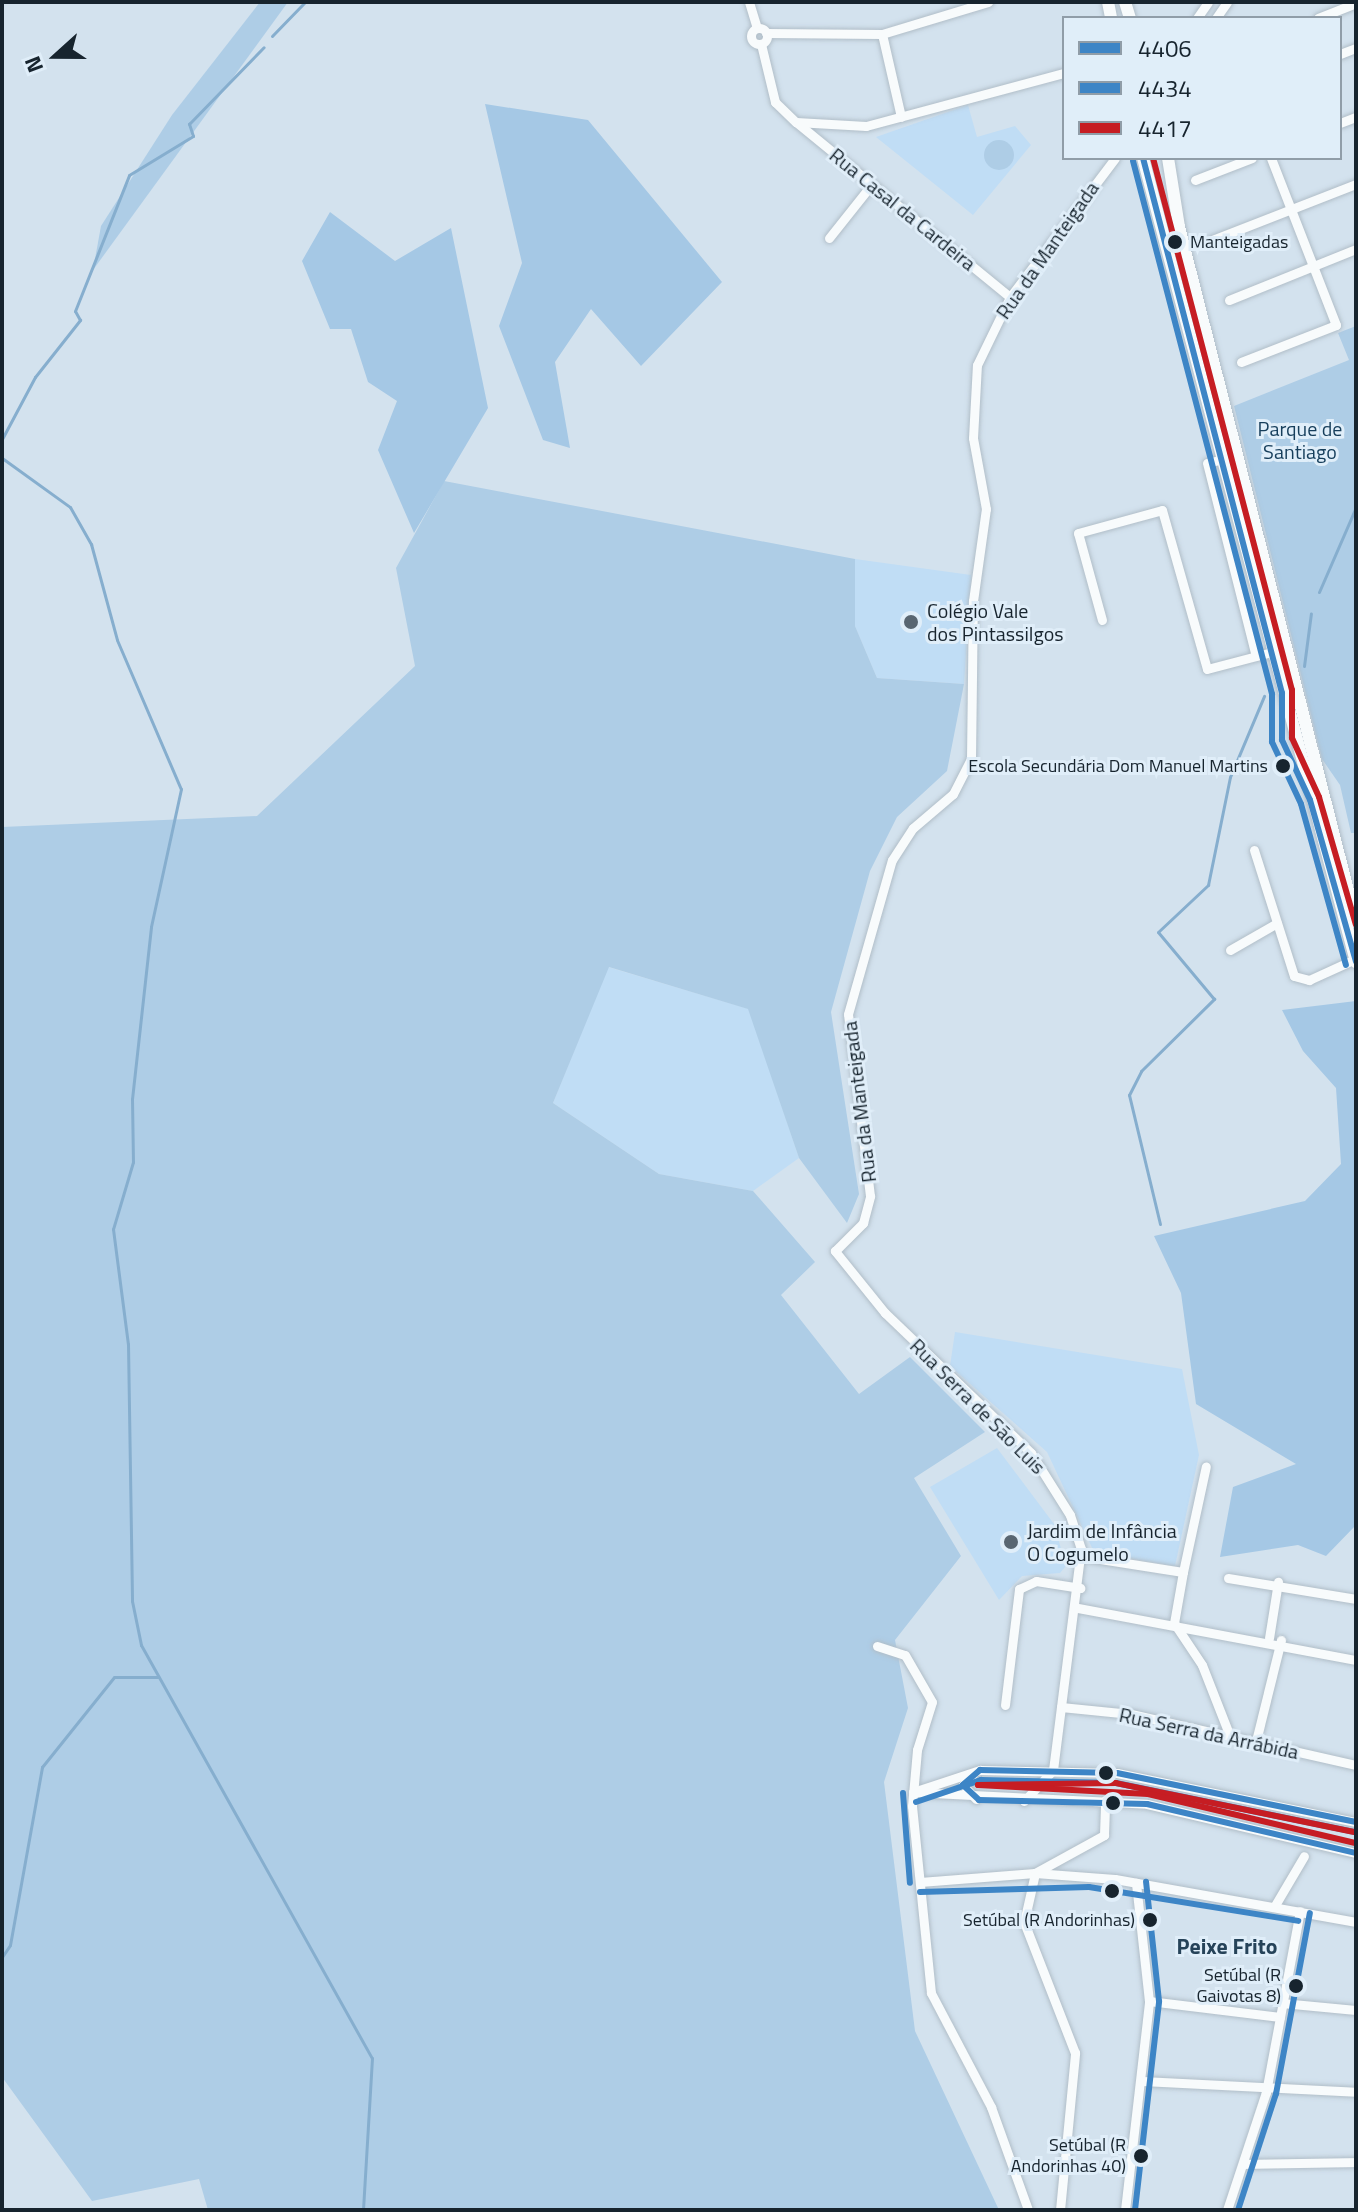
<!DOCTYPE html>
<html>
<head>
<meta charset="utf-8">
<style>
  body { margin:0 }
  #map { position:relative; width:1358px; height:2212px; overflow:hidden; background:#d3e2ee; font-family:"Titillium Web",sans-serif }
  div>[style] { position:absolute }
  [style*='--x'] { left:calc(var(--x)*1px); top:calc(var(--y)*1px); width:calc(var(--w)*1px); rotate:calc(var(--a)*1deg) }
  .built>* { inset:0; background:#c0ddf5 }
  .green>* { inset:0; background:#aecde6 }
  .round { border-radius:50% }
  .forest>* { inset:0; background:#a5c8e5 }
  .stream>* { height:3px; margin:-1.5px; padding:0 1.5px; transform-origin:1.5px; border-radius:1.5px; background:#86aece }
  .roads { filter:drop-shadow(0 0 2px #b1bec8) drop-shadow(0 0 2px #b1bec8) }
  .street>* { height:9px; margin:-4.5px; padding:0 4.5px; transform-origin:4.5px; border-radius:4.5px; background:#f8fbfc }
  .street>.ring { margin:-4.5px; padding:0; box-sizing:content-box; background:none; border:9px solid #f8fbfc; border-radius:50% }
  .secondary>* { height:12px; margin:-6px; padding:0 6px; transform-origin:6px; border-radius:6px; background:#f8fbfc }
  .bus-1>* { height:6px; margin:-3px; padding:0 3px; transform-origin:3px; border-radius:3px; background:#3d85c6 }
  .bus-2>* { height:6px; margin:-3px; padding:0 3px; transform-origin:3px; border-radius:3px; background:#3d85c6 }
  .bus-3>* { height:6px; margin:-3px; padding:0 3px; transform-origin:3px; border-radius:3px; background:#c61d23 }
  .bus-4>* { height:6px; margin:-3px; padding:0 3px; transform-origin:3px; border-radius:3px; background:#c61d23 }
  .dots>* { width:22px; height:22px; translate:-50% -50%; box-sizing:border-box; border:4px solid #e0eef9; border-radius:50% }
  span { translate:-50% -50%; white-space:nowrap; text-align:center; line-height:1.15; -webkit-text-stroke:6px #e0eef9; paint-order:stroke }
  .bus-label { font-size:18px; color:#17242e }
  .left { translate:0 -50%; text-align:left }
  .right { translate:-100% -50%; text-align:right }
  .street-label { font-size:20px; color:#17242e }
  .park-label { font-size:20px; color:#163e5b }
  .poi-label { font-size:20px; color:#17242e }
  .neighbourhood-label { font-size:22px; color:#264359; font-weight:700 }
  .frame { position:absolute; inset:0; border:4px solid #17242e; pointer-events:none }
  .legend { position:absolute; left:1062px; top:16px; width:280px; height:144px; box-sizing:border-box; background:#e0eef9; border:2px solid #909da8; margin:0; padding:10px 14px; list-style:none; font-size:24px; color:#17242e }
  .legend li { display:flex; align-items:center; gap:16px; height:40px }
  .legend b { width:40px; border:2px solid #909da8 }
  .north { position:absolute; left:16px; top:16px; width:80px; height:80px; -webkit-text-stroke:6px #e0eef9; paint-order:stroke; rotate:249deg; font-size:22px; font-weight:700; line-height:32px; text-align:center; color:#17242e }
  .north::after { content:''; display:block; margin:auto; width:28px; height:36px; background:#17242e; clip-path:polygon(50% 0,100% 100%,50% 72%,0 100%) }
</style>
</head>
<body>
<div id="map">
  <div class="built">
    <div style="clip-path:polygon(968px 105px,977px 137px,1015px 126px,1031px 145px,973px 215px,876px 137px)"></div>
    <div style="clip-path:polygon(855px 559px,971px 575px,964px 684px,877px 678px,855px 626px)"></div>
    <div style="clip-path:polygon(608px 967px,749px 1009px,799px 1158px,753px 1191px,659px 1174px,553px 1103px)"></div>
    <div style="clip-path:polygon(955px 1332px,1182px 1369px,1199px 1455px,1175px 1566px,1094px 1552px,1047px 1452px,950px 1366px)"></div>
    <div style="clip-path:polygon(997px 1448px,1054px 1524px,1066px 1566px,1060px 1573px,1022px 1576px,999px 1600px,930px 1487px)"></div>
  </div>
  <div class="green">
    <div style="clip-path:polygon(260px 2px,288px 2px,93px 270px,101px 226px,172px 115px)"></div>
    <div class="round" style="left:984px;top:140px;width:30px;height:30px"></div>
    <div style="clip-path:polygon(1356px 326px,1356px 833px,1351px 833px,1340px 785px,1322px 759px,1234px 406px,1349px 360px,1338px 333px)"></div>
    <div style="clip-path:polygon(444px 481px,855px 559px,855px 626px,877px 678px,964px 684px,947px 771px,897px 817px,870px 871px,831px 1012px,859px 1194px,847px 1223px,799px 1158px,748px 1009px,609px 967px,553px 1103px,659px 1174px,753px 1191px,815px 1262px,781px 1295px,859px 1394px,910px 1357px,985px 1432px,914px 1478px,961px 1556px,895px 1640px,908px 1708px,884px 1782px,915px 2031px,999px 2210px,208px 2210px,199px 2179px,92px 2201px,2px 2077px,2px 827px,257px 816px,415px 666px,396px 568px)"></div>
  </div>
  <div class="forest">
    <div style="clip-path:polygon(485px 104px,588px 120px,722px 282px,641px 366px,591px 309px,555px 362px,570px 448px,543px 440px,499px 326px,522px 263px)"></div>
    <div style="clip-path:polygon(330px 212px,395px 261px,451px 228px,488px 408px,414px 533px,378px 450px,397px 401px,368px 382px,351px 329px,330px 329px,302px 261px)"></div>
    <div style="clip-path:polygon(1356px 1001px,1356px 1525px,1326px 1556px,1298px 1545px,1220px 1557px,1233px 1487px,1296px 1464px,1196px 1404px,1181px 1293px,1154px 1236px,1305px 1201px,1341px 1164px,1336px 1088px,1303px 1051px,1282px 1010px)"></div>
  </div>
  <div class="stream">
    <div style="--x:272;--y:36;--w:47;--a:-45.9"></div>
    <div style="--x:2;--y:439;--w:70;--a:-62"></div>
    <div style="--x:35;--y:377;--w:73;--a:-51.7"></div>
    <div style="--x:80;--y:320;--w:10;--a:-119"></div>
    <div style="--x:75;--y:311;--w:146;--a:-68.3"></div>
    <div style="--x:129;--y:175;--w:75;--a:-31.4"></div>
    <div style="--x:193;--y:136;--w:13;--a:-108"></div>
    <div style="--x:189;--y:124;--w:107;--a:-45.8"></div>
    <div style="--x:2;--y:458;--w:84;--a:35.8"></div>
    <div style="--x:70;--y:507;--w:43;--a:60.4"></div>
    <div style="--x:91;--y:544;--w:99;--a:74.8"></div>
    <div style="--x:117;--y:640;--w:162;--a:66.8"></div>
    <div style="--x:181;--y:789;--w:141;--a:102.3"></div>
    <div style="--x:151;--y:927;--w:173;--a:96.3"></div>
    <div style="--x:132;--y:1099;--w:63;--a:89.1"></div>
    <div style="--x:133;--y:1162;--w:70;--a:106.6"></div>
    <div style="--x:113;--y:1229;--w:116;--a:82.6"></div>
    <div style="--x:128;--y:1344;--w:257;--a:89.1"></div>
    <div style="--x:132;--y:1601;--w:45;--a:78.4"></div>
    <div style="--x:141;--y:1645;--w:473;--a:60.8"></div>
    <div style="--x:372;--y:2058;--w:152;--a:93.4"></div>
    <div style="--x:1319;--y:592;--w:93;--a:-66.5"></div>
    <div style="--x:1304;--y:666;--w:53;--a:-82.5"></div>
    <div style="--x:1160;--y:1224;--w:133;--a:-103.5"></div>
    <div style="--x:1129;--y:1095;--w:27;--a:-63"></div>
    <div style="--x:1141;--y:1071;--w:103;--a:-44.6"></div>
    <div style="--x:1214;--y:999;--w:87;--a:-129.9"></div>
    <div style="--x:1158;--y:932;--w:69;--a:-43.2"></div>
    <div style="--x:1208;--y:885;--w:110;--a:-78.5"></div>
    <div style="--x:1230;--y:777;--w:88;--a:-67.2"></div>
    <div style="--x:2;--y:1957;--w:14;--a:-56"></div>
    <div style="--x:10;--y:1945;--w:181;--a:-79.8"></div>
    <div style="--x:42;--y:1767;--w:115;--a:-51.3"></div>
    <div style="--x:114;--y:1677;--w:44;--a:0"></div>
  </div>
  <div class="roads">
    <div class="street">
      <div style="--x:749;--y:2;--w:27;--a:73"></div>
      <div style="--x:1197;--y:18;--w:19;--a:-55"></div>
      <div style="--x:1216;--y:18;--w:19;--a:-55"></div>
      <div style="--x:1318;--y:18;--w:41;--a:-21.5"></div>
      <div class="ring" style="left:751px;top:28px;width:7px;height:7px"></div>
      <div style="--x:766;--y:33;--w:116;--a:0.5"></div>
      <div style="--x:882;--y:34;--w:111;--a:-16.8"></div>
      <div style="--x:882;--y:34;--w:85;--a:77.1"></div>
      <div style="--x:761;--y:44;--w:60;--a:76.4"></div>
      <div style="--x:775;--y:102;--w:29;--a:44"></div>
      <div style="--x:796;--y:122;--w:70;--a:3.3"></div>
      <div style="--x:866;--y:126;--w:205;--a:-15"></div>
      <div style="--x:1340;--y:54;--w:17;--a:-21"></div>
      <div style="--x:796;--y:122;--w:276;--a:39.3"></div>
      <div style="--x:1340;--y:123;--w:17;--a:-21"></div>
      <div style="--x:1195;--y:180;--w:61;--a:-21.1"></div>
      <div style="--x:829;--y:238;--w:69;--a:-51.5"></div>
      <div style="--x:1207;--y:242;--w:160;--a:-21.3"></div>
      <div style="--x:1229;--y:300;--w:137;--a:-21.9"></div>
      <div style="--x:1241;--y:362;--w:102;--a:-21.3"></div>
      <div style="--x:1336;--y:325;--w:179;--a:-111.3"></div>
      <div style="--x:1223;--y:459;--w:16;--a:166"></div>
      <div style="--x:1207;--y:463;--w:199;--a:75.8"></div>
      <div style="--x:1102;--y:620;--w:90;--a:-105.4"></div>
      <div style="--x:1078;--y:533;--w:87;--a:-15.3"></div>
      <div style="--x:1162;--y:510;--w:165;--a:74.2"></div>
      <div style="--x:1207;--y:669;--w:67;--a:-14.7"></div>
      <div style="--x:1254;--y:850;--w:132;--a:72.4"></div>
      <div style="--x:1294;--y:976;--w:16;--a:15"></div>
      <div style="--x:1309;--y:980;--w:51;--a:-24.5"></div>
      <div style="--x:1230;--y:950;--w:54;--a:-29.9"></div>
      <div style="--x:1081;--y:1556;--w:103;--a:8.9"></div>
      <div style="--x:1183;--y:1572;--w:52;--a:100"></div>
      <div style="--x:1183;--y:1572;--w:108;--a:-77.8"></div>
      <div style="--x:1228;--y:1578;--w:130;--a:9.3"></div>
      <div style="--x:1078;--y:1608;--w:283;--a:10.6"></div>
      <div style="--x:1174;--y:1623;--w:50;--a:56.3"></div>
      <div style="--x:1202;--y:1665;--w:74;--a:68.6"></div>
      <div style="--x:1269;--y:1638;--w:57;--a:-80.9"></div>
      <div style="--x:877;--y:1646;--w:29;--a:18"></div>
      <div style="--x:905;--y:1655;--w:54;--a:60.1"></div>
      <div style="--x:932;--y:1702;--w:50;--a:107.4"></div>
      <div style="--x:917;--y:1750;--w:56;--a:95.1"></div>
      <div style="--x:912;--y:1806;--w:188;--a:84.2"></div>
      <div style="--x:931;--y:1993;--w:129;--a:62.2"></div>
      <div style="--x:991;--y:2107;--w:109;--a:70.2"></div>
      <div style="--x:1005;--y:1705;--w:117;--a:-83.1"></div>
      <div style="--x:1019;--y:1589;--w:19;--a:-25"></div>
      <div style="--x:1036;--y:1581;--w:45;--a:9"></div>
      <div style="--x:1061;--y:1707;--w:70;--a:5.7"></div>
      <div style="--x:1131;--y:1714;--w:231;--a:12.8"></div>
      <div style="--x:1256;--y:1741;--w:104;--a:-76.1"></div>
      <div style="--x:973;--y:1774;--w:15;--a:132"></div>
      <div style="--x:963;--y:1785;--w:19;--a:47"></div>
      <div style="--x:913;--y:1792;--w:71;--a:-18.2"></div>
      <div style="--x:980;--y:1770;--w:137;--a:1.3"></div>
      <div style="--x:1117;--y:1773;--w:244;--a:11.6"></div>
      <div style="--x:913;--y:1792;--w:234;--a:2.9"></div>
      <div style="--x:1147;--y:1804;--w:215;--a:13.2"></div>
      <div style="--x:1024;--y:1801;--w:42;--a:-46.9"></div>
      <div style="--x:1053;--y:1770;--w:223;--a:-82.8"></div>
      <div style="--x:1081;--y:1549;--w:36;--a:-108"></div>
      <div style="--x:1070;--y:1515;--w:73;--a:-122.2"></div>
      <div style="--x:1031;--y:1453;--w:202;--a:-136.2"></div>
      <div style="--x:885;--y:1313;--w:80;--a:-128.9"></div>
      <div style="--x:835;--y:1251;--w:40;--a:-45"></div>
      <div style="--x:863;--y:1223;--w:28;--a:-75"></div>
      <div style="--x:870;--y:1196;--w:183;--a:-96.9"></div>
      <div style="--x:848;--y:1014;--w:160;--a:-74.1"></div>
      <div style="--x:892;--y:860;--w:38;--a:-57"></div>
      <div style="--x:913;--y:828;--w:52;--a:-40.4"></div>
      <div style="--x:953;--y:794;--w:39;--a:-63"></div>
      <div style="--x:971;--y:759;--w:158;--a:-89.3"></div>
      <div style="--x:973;--y:601;--w:93;--a:-82"></div>
      <div style="--x:986;--y:509;--w:72;--a:-100.4"></div>
      <div style="--x:973;--y:438;--w:73;--a:-86.9"></div>
      <div style="--x:977;--y:365;--w:76;--a:-64.1"></div>
      <div style="--x:1010;--y:297;--w:174;--a:-52.9"></div>
      <div style="--x:920;--y:1882;--w:115;--a:-4.5"></div>
      <div style="--x:1035;--y:1873;--w:80;--a:4.3"></div>
      <div style="--x:1115;--y:1879;--w:245;--a:10.1"></div>
      <div style="--x:1274;--y:1907;--w:59;--a:-59.5"></div>
      <div style="--x:1149;--y:2001;--w:132;--a:7"></div>
      <div style="--x:1282;--y:2003;--w:74;--a:5.4"></div>
      <div style="--x:1142;--y:2081;--w:214;--a:2.9"></div>
      <div style="--x:1245;--y:2164;--w:111;--a:-1"></div>
      <div style="--x:1060;--y:2210;--w:158;--a:-84.5"></div>
      <div style="--x:1075;--y:2053;--w:141;--a:-111.3"></div>
      <div style="--x:1024;--y:1922;--w:50;--a:-77.3"></div>
      <div style="--x:1035;--y:1873;--w:79;--a:-28.8"></div>
      <div style="--x:1104;--y:1835;--w:35;--a:-88"></div>
      <div style="--x:1125;--y:2210;--w:210;--a:-83.4"></div>
      <div style="--x:1149;--y:2001;--w:119;--a:-96.3"></div>
      <div style="--x:1227;--y:2210;--w:124;--a:-71.7"></div>
      <div style="--x:1266;--y:2092;--w:184;--a:-79.4"></div>
    </div>
    <div class="secondary">
      <div style="--x:1108;--y:2;--w:16;--a:79"></div>
      <div style="--x:1125;--y:2;--w:17;--a:73"></div>
      <div style="--x:1143;--y:158;--w:832;--a:75.16"></div>
      <div style="--x:1168;--y:158;--w:70;--a:80.9"></div>
      <div style="--x:1179;--y:227;--w:717;--a:75.71"></div>
    </div>
  </div>
  <div class="bus-1">
    <div style="--x:1143;--y:158;--w:553;--a:75.44"></div>
    <div style="--x:1282;--y:693;--w:47;--a:90"></div>
    <div style="--x:1282;--y:740;--w:66;--a:65"></div>
    <div style="--x:1310;--y:800;--w:168;--a:74.1"></div>
    <div style="--x:1356;--y:1822;--w:244;--a:-168.4"></div>
    <div style="--x:1117;--y:1773;--w:137;--a:-178.7"></div>
    <div style="--x:980;--y:1770;--w:23;--a:139"></div>
    <div style="--x:963;--y:1785;--w:22;--a:43"></div>
    <div style="--x:979;--y:1800;--w:168;--a:1.4"></div>
    <div style="--x:1147;--y:1804;--w:215;--a:13.2"></div>
  </div>
  <div class="bus-2">
    <div style="--x:1133;--y:161;--w:551;--a:75.38"></div>
    <div style="--x:1272;--y:694;--w:48;--a:90"></div>
    <div style="--x:1272;--y:742;--w:68;--a:64.9"></div>
    <div style="--x:1301;--y:804;--w:167;--a:74.4"></div>
    <div style="--x:903;--y:1793;--w:90;--a:85.6"></div>
    <div style="--x:916;--y:1802;--w:69;--a:-18.7"></div>
    <div style="--x:981;--y:1780;--w:135;--a:1.3"></div>
    <div style="--x:1116;--y:1783;--w:243;--a:11.6"></div>
    <div style="--x:920;--y:1892;--w:169;--a:-1.7"></div>
    <div style="--x:1089;--y:1887;--w:212;--a:9.2"></div>
    <div style="--x:1135;--y:2210;--w:210;--a:-83.4"></div>
    <div style="--x:1159;--y:2001;--w:120;--a:-96.2"></div>
    <div style="--x:1238;--y:2210;--w:122;--a:-71.9"></div>
    <div style="--x:1276;--y:2094;--w:184;--a:-79.4"></div>
  </div>
  <div class="bus-3">
    <div style="--x:1153;--y:158;--w:550;--a:75.36"></div>
    <div style="--x:1292;--y:690;--w:48;--a:90"></div>
    <div style="--x:1292;--y:738;--w:65;--a:65.4"></div>
    <div style="--x:1319;--y:797;--w:133;--a:73.9"></div>
  </div>
  <div class="bus-4">
    <div style="--x:1354;--y:1832;--w:243;--a:-168.4"></div>
    <div style="--x:1116;--y:1783;--w:138;--a:179.2"></div>
    <div style="--x:978;--y:1785;--w:170;--a:3"></div>
    <div style="--x:1148;--y:1794;--w:214;--a:13.3"></div>
  </div>
  <div class="dots">
    <div style="left:1175px;top:242px;background:#17242e"></div>
    <div style="left:911px;top:622px;background:#596671"></div>
    <div style="left:1283px;top:766px;background:#17242e"></div>
    <div style="left:1011px;top:1542px;background:#596671"></div>
    <div style="left:1106px;top:1773px;background:#17242e"></div>
    <div style="left:1113px;top:1803px;background:#17242e"></div>
    <div style="left:1112px;top:1891px;background:#17242e"></div>
    <div style="left:1150px;top:1920px;background:#17242e"></div>
    <div style="left:1296px;top:1986px;background:#17242e"></div>
    <div style="left:1141px;top:2156px;background:#17242e"></div>
  </div>
  <div class="bus-label">
    <span class="left" style="left:1190px;top:242px">Manteigadas</span>
    <span class="right" style="left:1268px;top:766px">Escola Secundária Dom Manuel Martins</span>
    <span class="right" style="left:1135px;top:1920px">Setúbal (R Andorinhas)</span>
    <span class="right" style="left:1281px;top:1986px">Setúbal (R<br>Gaivotas 8)</span>
    <span class="right" style="left:1126px;top:2156px">Setúbal (R<br>Andorinhas 40)</span>
  </div>
  <div class="street-label">
    <span style="left:903px;top:209px;rotate:39deg">Rua Casal da Cardeira</span>
    <span style="left:1047px;top:250px;rotate:-55deg">Rua da Manteigada</span>
    <span style="left:859px;top:1102px;rotate:-97deg">Rua da Manteigada</span>
    <span style="left:978px;top:1406px;rotate:45deg">Rua Serra de São Luis</span>
    <span style="left:1209px;top:1733px;rotate:12deg">Rua Serra da Arrábida</span>
  </div>
  <div class="park-label">
    <span style="left:1300px;top:440px">Parque de<br>Santiago</span>
  </div>
  <div class="poi-label">
    <span class="left" style="left:927px;top:622px">Colégio Vale<br>dos Pintassilgos</span>
    <span class="left" style="left:1027px;top:1542px">Jardim de Infância<br>O Cogumelo</span>
  </div>
  <div class="neighbourhood-label">
    <span style="left:1227px;top:1947px">Peixe Frito</span>
  </div>
  <div class="frame"></div>
  <ul class="legend">
  <li><b style="height:10px;background:#3d85c6"></b>4406</li>
  <li><b style="height:10px;background:#3d85c6"></b>4434</li>
  <li><b style="height:10px;background:#c61d23"></b>4417</li>
  </ul>
  <div class="north">N</div>
</div>
</body>
</html>
